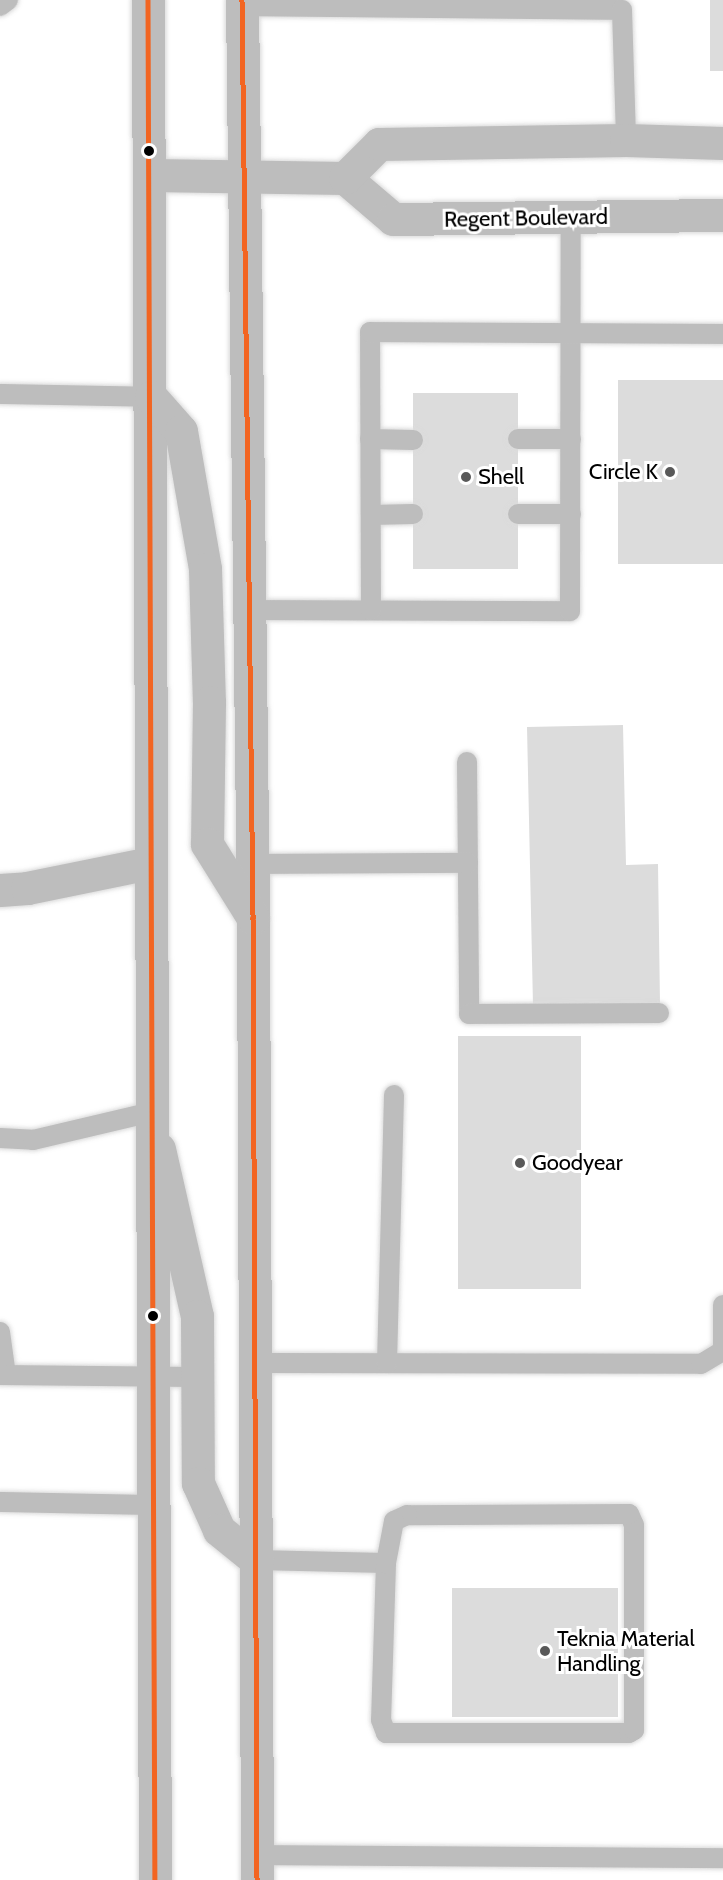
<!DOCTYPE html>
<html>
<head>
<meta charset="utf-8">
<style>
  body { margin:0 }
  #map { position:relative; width:723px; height:1880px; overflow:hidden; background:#fff; font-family:Cabin,sans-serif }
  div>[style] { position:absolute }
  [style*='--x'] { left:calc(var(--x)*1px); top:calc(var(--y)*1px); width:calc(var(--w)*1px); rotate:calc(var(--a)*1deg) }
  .building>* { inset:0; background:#dcdcdc; transform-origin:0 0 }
  .roads { filter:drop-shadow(0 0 2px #dbdbdb) drop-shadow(0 0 2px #dbdbdb) }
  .service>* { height:20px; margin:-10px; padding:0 10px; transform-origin:10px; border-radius:10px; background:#bdbdbd }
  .minor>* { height:33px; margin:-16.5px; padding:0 16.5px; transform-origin:16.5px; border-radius:16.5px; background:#bdbdbd }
  .primary>* { height:33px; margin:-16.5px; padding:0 16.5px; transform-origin:16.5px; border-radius:16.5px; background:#bdbdbd }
  .bus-1>* { height:4.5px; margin:-2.25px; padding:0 2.25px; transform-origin:2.25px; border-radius:2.25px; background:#f26522 }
  .dots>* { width:16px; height:16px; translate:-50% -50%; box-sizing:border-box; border:3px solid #fff; border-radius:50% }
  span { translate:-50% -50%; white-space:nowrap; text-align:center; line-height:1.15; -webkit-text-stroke:6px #fff; paint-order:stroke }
  .street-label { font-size:22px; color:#000 }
  .poi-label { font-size:22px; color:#000 }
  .right { translate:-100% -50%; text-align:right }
  .left { translate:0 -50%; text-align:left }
</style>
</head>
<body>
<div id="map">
  <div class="building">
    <div style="left:710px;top:0;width:13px;height:71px"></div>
    <div style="left:618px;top:380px;width:105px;height:184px"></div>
    <div style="left:413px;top:393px;width:105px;height:176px"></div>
    <div style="clip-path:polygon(623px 725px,626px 865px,658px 864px,660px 1004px,533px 1006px,527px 727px)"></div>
    <div style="left:458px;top:1036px;width:123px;height:253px"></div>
    <div style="left:452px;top:1588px;width:166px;height:129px"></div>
  </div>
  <div class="roads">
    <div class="service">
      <div style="--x:0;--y:6;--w:10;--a:-37"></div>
      <div style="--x:242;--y:6;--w:380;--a:0.6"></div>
      <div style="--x:622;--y:10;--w:130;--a:88.2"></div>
      <div style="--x:0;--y:394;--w:151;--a:1.1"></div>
      <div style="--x:370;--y:439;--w:43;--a:1.3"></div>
      <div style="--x:518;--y:439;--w:53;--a:0"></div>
      <div style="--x:518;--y:514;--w:53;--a:0"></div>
      <div style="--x:371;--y:515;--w:42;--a:-1.4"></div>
      <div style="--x:249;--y:610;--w:321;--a:0.2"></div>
      <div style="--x:570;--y:611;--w:393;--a:-89.9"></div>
      <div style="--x:371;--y:610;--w:278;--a:-90.2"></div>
      <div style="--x:370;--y:332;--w:353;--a:0.3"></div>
      <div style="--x:467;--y:762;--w:252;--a:89.5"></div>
      <div style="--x:469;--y:1014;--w:190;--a:-0.3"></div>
      <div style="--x:253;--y:864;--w:215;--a:-0.3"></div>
      <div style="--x:0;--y:1138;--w:33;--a:3"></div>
      <div style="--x:33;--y:1140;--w:121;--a:-13.3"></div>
      <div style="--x:0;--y:1332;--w:43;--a:82.1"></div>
      <div style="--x:255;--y:1363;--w:446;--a:0.1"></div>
      <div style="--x:701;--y:1364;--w:26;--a:-31"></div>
      <div style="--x:723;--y:1351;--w:46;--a:-90"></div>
      <div style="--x:387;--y:1363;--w:268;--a:-88.5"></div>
      <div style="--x:0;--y:1375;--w:195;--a:0.6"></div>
      <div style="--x:0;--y:1502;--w:153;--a:1.1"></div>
      <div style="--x:256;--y:1560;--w:130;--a:1.3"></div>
      <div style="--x:386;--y:1563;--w:157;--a:91.8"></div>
      <div style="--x:381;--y:1720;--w:14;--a:69"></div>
      <div style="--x:386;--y:1733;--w:243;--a:0"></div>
      <div style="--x:629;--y:1733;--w:6;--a:-31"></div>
      <div style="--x:634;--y:1730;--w:205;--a:-90"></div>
      <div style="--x:634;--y:1525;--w:12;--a:-114"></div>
      <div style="--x:629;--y:1514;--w:222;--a:179.7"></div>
      <div style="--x:407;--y:1515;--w:14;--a:155"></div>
      <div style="--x:394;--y:1521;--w:43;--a:100.8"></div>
      <div style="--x:257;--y:1855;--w:466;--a:0.4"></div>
    </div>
    <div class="minor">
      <div style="--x:151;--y:175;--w:194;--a:0.9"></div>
      <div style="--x:345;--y:178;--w:63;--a:40.5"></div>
      <div style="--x:393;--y:219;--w:330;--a:-0.7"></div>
      <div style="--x:345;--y:178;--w:48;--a:-45"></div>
      <div style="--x:379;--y:144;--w:247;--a:-0.9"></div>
      <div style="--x:626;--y:140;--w:97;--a:1.8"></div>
      <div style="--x:0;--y:890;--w:27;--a:-4"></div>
      <div style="--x:27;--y:888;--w:126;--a:-11.5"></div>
      <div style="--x:159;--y:1149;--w:171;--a:77.2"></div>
      <div style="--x:197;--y:1316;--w:167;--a:89.7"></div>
      <div style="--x:198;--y:1483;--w:51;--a:65.9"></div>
      <div style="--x:219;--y:1530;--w:48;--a:39"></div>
    </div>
    <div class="primary">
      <div style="--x:148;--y:0;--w:1880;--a:89.79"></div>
      <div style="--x:242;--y:0;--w:918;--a:89.31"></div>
      <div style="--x:253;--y:918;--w:962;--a:89.76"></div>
      <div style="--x:151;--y:397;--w:45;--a:48.6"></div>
      <div style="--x:181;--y:431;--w:140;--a:80.1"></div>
      <div style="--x:205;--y:569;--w:133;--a:88.3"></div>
      <div style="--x:209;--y:702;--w:142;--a:90.8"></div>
      <div style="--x:207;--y:844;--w:87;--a:58.1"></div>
    </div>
  </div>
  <div class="bus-1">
    <div style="--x:148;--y:0;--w:1880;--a:89.79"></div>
    <div style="--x:242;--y:0;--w:918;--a:89.31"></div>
    <div style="--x:253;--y:918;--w:962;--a:89.76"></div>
  </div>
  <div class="dots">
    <div style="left:149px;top:151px;background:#000"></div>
    <div style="left:670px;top:472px;background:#595959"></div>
    <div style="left:466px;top:477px;background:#595959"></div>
    <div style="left:520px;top:1163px;background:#595959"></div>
    <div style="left:153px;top:1316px;background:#000"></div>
    <div style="left:545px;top:1651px;background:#595959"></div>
  </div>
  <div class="street-label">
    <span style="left:526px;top:218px;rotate:-1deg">Regent Boulevard</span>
  </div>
  <div class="poi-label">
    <span class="right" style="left:658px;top:472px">Circle K</span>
    <span class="left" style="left:478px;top:477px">Shell</span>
    <span class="left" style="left:532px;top:1163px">Goodyear</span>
    <span class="left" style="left:557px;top:1651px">Teknia Material<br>Handling</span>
  </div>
</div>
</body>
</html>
